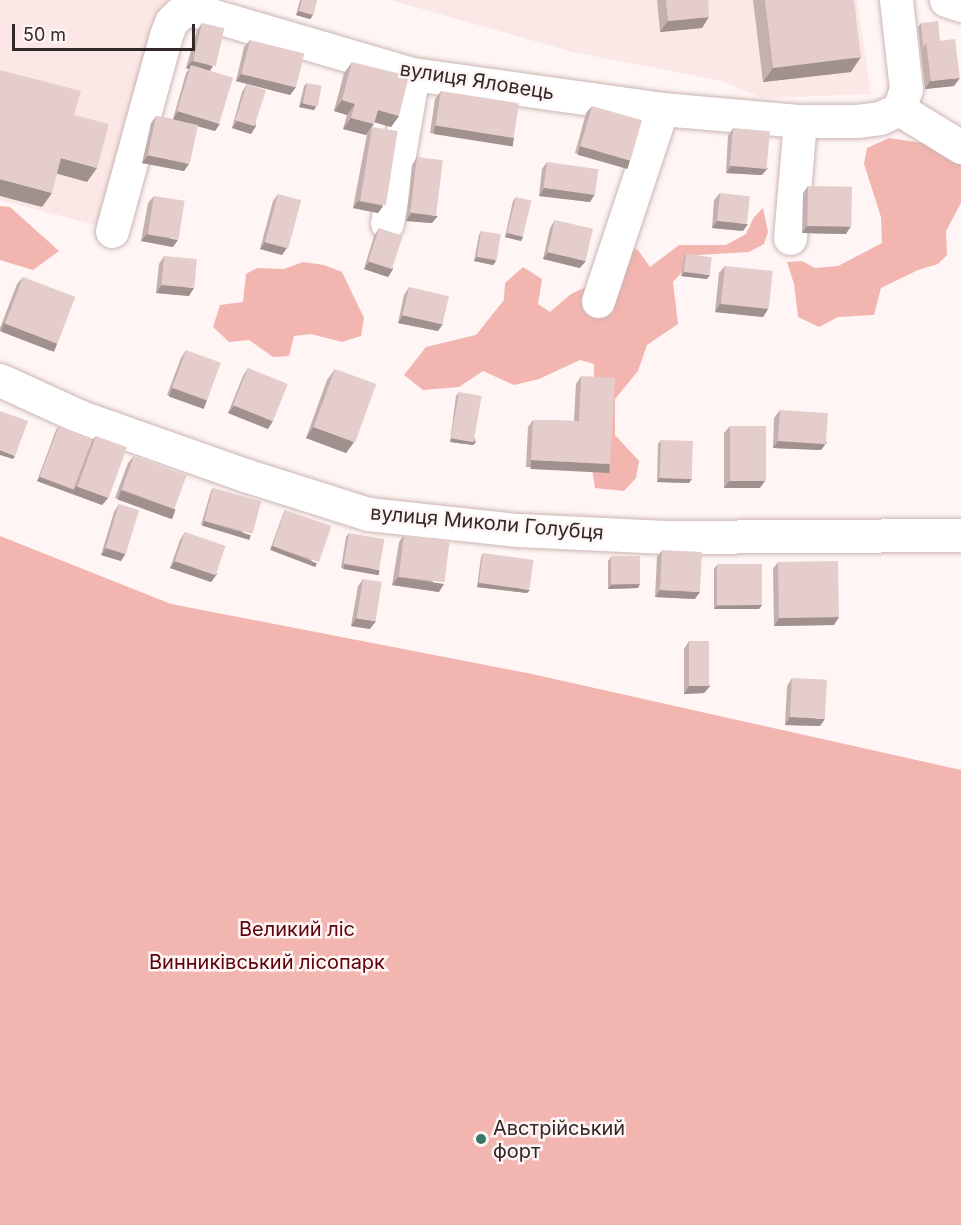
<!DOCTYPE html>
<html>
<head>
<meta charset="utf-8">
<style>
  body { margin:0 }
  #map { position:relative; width:961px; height:1225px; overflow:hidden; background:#fef5f4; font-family:Inter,sans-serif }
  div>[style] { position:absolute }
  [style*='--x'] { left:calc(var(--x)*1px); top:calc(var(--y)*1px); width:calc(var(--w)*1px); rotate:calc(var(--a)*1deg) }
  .built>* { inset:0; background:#fbe8e6 }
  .green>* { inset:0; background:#f3b5b0 }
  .roads { filter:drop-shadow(0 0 2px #cbb5b3) drop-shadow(0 0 2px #cbb5b3) }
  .minor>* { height:33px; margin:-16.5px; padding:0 16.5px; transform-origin:16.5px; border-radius:16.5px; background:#fff }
  .wall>* { inset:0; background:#c4b0af }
  .shaded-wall>* { inset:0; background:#a0908e; transform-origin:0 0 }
  .building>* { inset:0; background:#e4cdcb; transform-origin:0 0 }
  .dots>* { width:16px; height:16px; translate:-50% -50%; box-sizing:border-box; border:3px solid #fef5f4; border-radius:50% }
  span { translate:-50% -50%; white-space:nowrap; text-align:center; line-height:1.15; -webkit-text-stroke:5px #fef5f4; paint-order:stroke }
  .street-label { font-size:20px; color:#312827 }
  .park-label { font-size:20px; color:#5d010a }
  .poi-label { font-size:20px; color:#312827 }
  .left { translate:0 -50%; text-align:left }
  .scale { position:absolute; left:12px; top:24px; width:183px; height:27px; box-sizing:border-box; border:3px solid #312827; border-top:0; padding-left:8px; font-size:18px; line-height:21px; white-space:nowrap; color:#312827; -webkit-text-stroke:4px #fef5f4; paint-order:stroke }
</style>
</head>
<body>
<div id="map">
  <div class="built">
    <div style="clip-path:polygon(0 0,168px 0,100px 226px,0 200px)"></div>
    <div style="clip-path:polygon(390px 0,857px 0,871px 94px,762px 98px,722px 81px,573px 52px)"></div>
  </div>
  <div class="green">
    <div style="clip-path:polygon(889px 138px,929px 144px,961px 163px,961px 203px,946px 231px,947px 255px,938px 264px,918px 270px,881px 288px,874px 315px,838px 317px,819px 327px,798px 317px,794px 284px,787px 262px,802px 261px,815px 268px,838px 266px,882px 243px,881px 217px,864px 164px,867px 148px)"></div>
    <div style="clip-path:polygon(0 206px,10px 207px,59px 251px,33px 270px,0 260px)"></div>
    <div style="clip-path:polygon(763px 208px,768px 232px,764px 244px,749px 252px,697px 255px,673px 282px,678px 324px,647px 345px,638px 371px,615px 399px,615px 435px,639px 461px,636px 478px,624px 491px,595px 488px,592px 469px,594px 364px,580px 360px,539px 379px,514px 385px,483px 371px,459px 387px,423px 390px,404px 375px,426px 347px,476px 335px,504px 300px,505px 283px,523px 267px,542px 279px,538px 304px,550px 312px,571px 294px,586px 287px,616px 241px,638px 250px,650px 267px,679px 245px,726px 245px,746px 234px,754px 217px)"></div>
    <div style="clip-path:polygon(303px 262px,324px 265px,342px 272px,364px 318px,361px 336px,342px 342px,311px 334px,294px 336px,289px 356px,273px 357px,249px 340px,229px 342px,213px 327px,220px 305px,243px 302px,246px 274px,257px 268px,284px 269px)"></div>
    <div style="clip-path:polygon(0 536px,171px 604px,532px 674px,961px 770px,961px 1225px,0 1225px)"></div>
  </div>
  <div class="roads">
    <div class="minor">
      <div style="--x:946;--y:0;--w:16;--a:18"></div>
      <div style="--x:899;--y:109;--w:73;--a:31.5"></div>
      <div style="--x:387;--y:223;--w:151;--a:-80.1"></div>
      <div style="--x:112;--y:231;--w:203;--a:-74.6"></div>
      <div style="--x:166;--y:35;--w:14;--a:-69"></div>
      <div style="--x:171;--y:22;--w:11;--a:-45"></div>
      <div style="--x:179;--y:14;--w:12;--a:-24"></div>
      <div style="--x:190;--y:9;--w:232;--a:16.3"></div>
      <div style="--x:413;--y:74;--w:251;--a:8"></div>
      <div style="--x:662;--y:109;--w:139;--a:5"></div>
      <div style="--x:800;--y:121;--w:56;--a:0"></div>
      <div style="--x:856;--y:121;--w:24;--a:-7"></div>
      <div style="--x:880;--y:118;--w:21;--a:-25"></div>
      <div style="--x:899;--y:109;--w:21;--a:-71"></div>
      <div style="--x:906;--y:89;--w:90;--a:-96.4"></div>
      <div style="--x:790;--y:238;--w:117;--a:-85.1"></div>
      <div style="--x:598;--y:301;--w:202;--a:-71.6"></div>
      <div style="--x:0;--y:380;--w:89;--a:24.6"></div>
      <div style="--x:81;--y:417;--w:177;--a:19.5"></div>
      <div style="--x:248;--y:476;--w:126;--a:17.6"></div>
      <div style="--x:368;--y:514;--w:151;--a:6.1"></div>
      <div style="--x:518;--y:530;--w:148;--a:2.7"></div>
      <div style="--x:666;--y:537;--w:295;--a:-0.4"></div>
    </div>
  </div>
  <div class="wall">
    <div style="clip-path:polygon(300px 0,317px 0,313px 15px,310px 19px,296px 15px)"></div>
    <div style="clip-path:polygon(657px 0,708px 0,702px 28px,660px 32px)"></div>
    <div style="clip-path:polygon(753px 0,854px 0,851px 72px,763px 82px)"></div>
    <div style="clip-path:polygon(202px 23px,210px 71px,215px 131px,197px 126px,184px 171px,142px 163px,151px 123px,156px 116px,182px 121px,173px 119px,186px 73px,189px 69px,186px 68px,197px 30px)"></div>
    <div style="clip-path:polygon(921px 23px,940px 41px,954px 86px,925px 89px,918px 27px)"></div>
    <div style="clip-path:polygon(250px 40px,296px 87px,290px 95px,236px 81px,244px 47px)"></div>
    <div style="clip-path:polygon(352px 62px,399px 116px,391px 127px,374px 122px,366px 135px,343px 129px,347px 115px,334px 111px,344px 73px)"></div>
    <div style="clip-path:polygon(307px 83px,316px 107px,314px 110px,299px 107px,304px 86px)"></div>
    <div style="clip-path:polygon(247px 84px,256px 126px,251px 134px,232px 128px,242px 92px)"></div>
    <div style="clip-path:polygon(441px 91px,514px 137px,509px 145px,430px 133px,435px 99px)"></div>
    <div style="clip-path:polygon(592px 106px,625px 167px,575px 153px,586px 113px)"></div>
    <div style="clip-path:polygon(372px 127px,383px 206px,378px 213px,353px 208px,367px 134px)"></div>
    <div style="clip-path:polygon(733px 128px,762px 175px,726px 173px,728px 136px)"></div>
    <div style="clip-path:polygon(417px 157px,432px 223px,406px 221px,412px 165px)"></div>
    <div style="clip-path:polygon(547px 162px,590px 202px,539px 196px,542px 169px)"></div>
    <div style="clip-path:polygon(808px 186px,846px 234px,802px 233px,803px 193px)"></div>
    <div style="clip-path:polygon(720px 193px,743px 231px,712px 228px,714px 200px)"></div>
    <div style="clip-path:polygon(278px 194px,282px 255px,260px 249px,273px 201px)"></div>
    <div style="clip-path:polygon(154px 196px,173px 247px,141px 241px,148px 203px)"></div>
    <div style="clip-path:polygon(516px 197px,523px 237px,521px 241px,505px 237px,513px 201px)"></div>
    <div style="clip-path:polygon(555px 220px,580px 268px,543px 259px,550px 228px)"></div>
    <div style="clip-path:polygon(379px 228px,393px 269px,388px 277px,364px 269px,374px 236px)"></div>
    <div style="clip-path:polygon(481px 231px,496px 261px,493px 265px,474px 261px,479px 235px)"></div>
    <div style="clip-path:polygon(686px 254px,707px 279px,681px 276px,684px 257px)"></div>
    <div style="clip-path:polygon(164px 256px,189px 296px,156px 293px,159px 264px)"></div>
    <div style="clip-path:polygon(725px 266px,768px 309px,763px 317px,715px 312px,719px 273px)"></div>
    <div style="clip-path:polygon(23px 277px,51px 351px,0 331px,0 328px,17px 284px)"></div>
    <div style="clip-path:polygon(409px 287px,438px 331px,398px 323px,404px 295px)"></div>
    <div style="clip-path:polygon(186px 350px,207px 401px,202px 408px,167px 395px,181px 358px)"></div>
    <div style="clip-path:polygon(248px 368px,268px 429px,228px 413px,243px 376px)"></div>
    <div style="clip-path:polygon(335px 369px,354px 442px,346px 453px,306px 438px,327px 380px)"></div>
    <div style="clip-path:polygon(581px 376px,610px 464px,605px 471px,526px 467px,528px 427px,533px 420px,574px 421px,576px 384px)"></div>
    <div style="clip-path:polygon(459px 392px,476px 442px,473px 445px,450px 442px,456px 396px)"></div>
    <div style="clip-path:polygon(780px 410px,827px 442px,821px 450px,773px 448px,774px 418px)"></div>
    <div style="clip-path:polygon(59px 426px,93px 439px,96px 436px,108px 498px,102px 505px,37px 481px,56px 430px)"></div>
    <div style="clip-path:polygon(730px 426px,760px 488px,724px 488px,724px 433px)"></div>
    <div style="clip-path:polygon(661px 440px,689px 483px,657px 482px,658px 444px)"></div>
    <div style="clip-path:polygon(134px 456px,175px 510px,169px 518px,115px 498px,128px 463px)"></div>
    <div style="clip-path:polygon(213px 488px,248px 539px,201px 525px,211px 491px)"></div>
    <div style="clip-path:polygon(119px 504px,126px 553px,121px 561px,101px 555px,114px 512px)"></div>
    <div style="clip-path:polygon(285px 510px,315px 567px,270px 550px,283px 514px)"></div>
    <div style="clip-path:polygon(185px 532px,217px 574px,211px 582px,170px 568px,180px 540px)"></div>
    <div style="clip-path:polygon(349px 533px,376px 574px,341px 568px,346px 537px)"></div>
    <div style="clip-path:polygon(404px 535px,439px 592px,392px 585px,399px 542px)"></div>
    <div style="clip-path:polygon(662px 550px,695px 599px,655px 597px,657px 557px)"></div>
    <div style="clip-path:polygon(483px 553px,527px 593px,477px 587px,481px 557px)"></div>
    <div style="clip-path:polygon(611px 557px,638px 588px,608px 589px,608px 561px)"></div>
    <div style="clip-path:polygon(778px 562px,834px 625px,774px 626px,773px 569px)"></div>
    <div style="clip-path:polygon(717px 565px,762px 605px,759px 609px,714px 609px,714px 569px)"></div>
    <div style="clip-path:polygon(363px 579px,370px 629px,351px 626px,358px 586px)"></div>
    <div style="clip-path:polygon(689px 641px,710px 686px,704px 693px,684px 694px,684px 649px)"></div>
    <div style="clip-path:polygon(792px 678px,820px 726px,785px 725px,787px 686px)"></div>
  </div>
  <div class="shaded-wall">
    <div style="clip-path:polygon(299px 11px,313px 15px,310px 19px,296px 15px)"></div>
    <div style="clip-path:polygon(709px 17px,702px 28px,660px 32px,668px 21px)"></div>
    <div style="clip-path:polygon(861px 57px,851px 72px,763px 82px,773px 68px)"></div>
    <div style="clip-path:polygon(192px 61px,213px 66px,208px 74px,191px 65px,189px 69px,186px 68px)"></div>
    <div style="clip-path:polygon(241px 74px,296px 87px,290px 95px,236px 81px)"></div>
    <div style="clip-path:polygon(960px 78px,954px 86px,925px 89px,930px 81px)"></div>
    <div style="clip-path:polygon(342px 100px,355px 104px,347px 115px,334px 111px)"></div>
    <div style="clip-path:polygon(302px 103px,316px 107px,314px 110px,299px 107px)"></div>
    <div style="clip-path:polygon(378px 110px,399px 116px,391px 127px,370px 121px)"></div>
    <div style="clip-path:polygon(178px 111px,220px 124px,215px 131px,173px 119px)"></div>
    <div style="clip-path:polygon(351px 118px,374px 124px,366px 135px,343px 129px)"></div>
    <div style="clip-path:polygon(237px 121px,256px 126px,251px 134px,232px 128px)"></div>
    <div style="left:435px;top:125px;width:80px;height:9px;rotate:9deg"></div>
    <div style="left:580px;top:146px;width:52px;height:9px;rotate:16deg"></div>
    <div style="clip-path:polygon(148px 155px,189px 164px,184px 171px,142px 163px)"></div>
    <div style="clip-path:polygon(61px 158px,97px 168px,87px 182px,51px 172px)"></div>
    <div style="clip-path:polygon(731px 166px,768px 168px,762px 175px,726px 173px)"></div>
    <div style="clip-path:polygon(0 179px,52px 193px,42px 207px,0 196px)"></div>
    <div style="clip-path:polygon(544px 188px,595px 194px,590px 202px,539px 196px)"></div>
    <div style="clip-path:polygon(358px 201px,383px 206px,378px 213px,353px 208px)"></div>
    <div style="clip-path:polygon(411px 213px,438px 216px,432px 223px,406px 221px)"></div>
    <div style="clip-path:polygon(717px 221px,748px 224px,743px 231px,712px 228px)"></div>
    <div style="clip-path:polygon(807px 226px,851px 226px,846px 234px,802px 233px)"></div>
    <div style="clip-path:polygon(508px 233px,523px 237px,521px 241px,505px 237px)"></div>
    <div style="clip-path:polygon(147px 234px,178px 240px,173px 247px,141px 241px)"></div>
    <div style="clip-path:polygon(265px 242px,287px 248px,282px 255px,260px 249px)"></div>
    <div style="clip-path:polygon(548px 252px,586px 261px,580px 268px,543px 259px)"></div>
    <div style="clip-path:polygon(477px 257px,496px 261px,493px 265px,474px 261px)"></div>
    <div style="clip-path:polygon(369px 262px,393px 269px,388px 277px,364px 269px)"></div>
    <div style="clip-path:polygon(684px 272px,710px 275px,707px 279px,681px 276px)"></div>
    <div style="clip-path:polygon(162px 285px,194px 288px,189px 296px,156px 293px)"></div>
    <div style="clip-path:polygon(720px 304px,768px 309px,763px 317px,715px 312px)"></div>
    <div style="clip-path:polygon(403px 315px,443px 324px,438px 331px,398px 323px)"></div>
    <div style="left:4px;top:323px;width:57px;height:9px;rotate:21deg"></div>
    <div style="left:172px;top:388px;width:37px;height:9px;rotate:20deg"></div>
    <div style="clip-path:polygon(234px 406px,273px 421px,268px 429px,228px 413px)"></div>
    <div style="clip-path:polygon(313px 427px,354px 442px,346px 453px,306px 438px)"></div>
    <div style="clip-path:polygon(452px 438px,476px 442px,473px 445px,450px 442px)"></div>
    <div style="clip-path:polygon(778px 441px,827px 442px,821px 450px,773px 448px)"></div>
    <div style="clip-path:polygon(0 450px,15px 456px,13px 459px,0 455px)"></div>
    <div style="left:531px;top:460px;width:79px;height:9px;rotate:3deg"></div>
    <div style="clip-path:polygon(40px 477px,74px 490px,76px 486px,108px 498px,102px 505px,37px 481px)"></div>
    <div style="clip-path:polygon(660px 478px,692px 479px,689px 483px,657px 482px)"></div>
    <div style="clip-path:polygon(729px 481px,765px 481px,760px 488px,724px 488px)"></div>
    <div style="left:121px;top:490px;width:58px;height:10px;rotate:20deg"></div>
    <div style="left:204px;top:521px;width:49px;height:5px;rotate:17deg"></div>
    <div style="left:272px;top:546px;width:48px;height:4px;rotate:21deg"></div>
    <div style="clip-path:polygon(106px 548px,126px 553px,121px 561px,101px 555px)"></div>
    <div style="clip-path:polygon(175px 561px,217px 574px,211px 582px,170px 568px)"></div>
    <div style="left:344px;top:564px;width:36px;height:5px;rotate:10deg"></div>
    <div style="clip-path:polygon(398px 577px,444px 584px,439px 592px,392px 585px)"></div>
    <div style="clip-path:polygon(479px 583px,530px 590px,527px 593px,477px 587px)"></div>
    <div style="clip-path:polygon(640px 584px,638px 588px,608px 589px,611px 585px)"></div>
    <div style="clip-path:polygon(660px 590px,700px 592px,695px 599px,655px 597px)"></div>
    <div style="clip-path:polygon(762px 605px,759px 609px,714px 609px,717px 606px)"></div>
    <div style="clip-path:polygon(839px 617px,834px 625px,774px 626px,779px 618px)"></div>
    <div style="clip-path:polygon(356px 618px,376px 621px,370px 629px,351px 626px)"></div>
    <div style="clip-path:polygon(689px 686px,710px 686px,704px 693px,684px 694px)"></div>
    <div style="clip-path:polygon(790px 717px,825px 719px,820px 726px,785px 725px)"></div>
  </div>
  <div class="building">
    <div style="clip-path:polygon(302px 0,317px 0,313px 15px,299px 11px)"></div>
    <div style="clip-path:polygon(666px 0,708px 0,709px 17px,668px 21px)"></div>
    <div style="clip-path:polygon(765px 0,854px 0,861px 57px,773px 68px)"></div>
    <div style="clip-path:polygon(938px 21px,940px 41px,926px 43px,923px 47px,921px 23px)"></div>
    <div style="left:202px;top:23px;width:23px;height:39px;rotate:13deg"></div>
    <div style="left:955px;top:39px;width:39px;height:29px;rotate:83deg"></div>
    <div style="left:250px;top:40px;width:56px;height:35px;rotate:14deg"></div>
    <div style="clip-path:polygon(352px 62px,409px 76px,399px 116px,378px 110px,374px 124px,351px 118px,355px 104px,342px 100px)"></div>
    <div style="left:191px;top:65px;width:44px;height:48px;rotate:17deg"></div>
    <div style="clip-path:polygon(0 70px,81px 91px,74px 115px,109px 124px,97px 168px,61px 158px,52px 193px,0 179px)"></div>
    <div style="left:307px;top:83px;width:15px;height:21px;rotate:11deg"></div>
    <div style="left:247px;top:84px;width:20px;height:38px;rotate:18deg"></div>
    <div style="left:441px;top:91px;width:79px;height:35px;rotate:9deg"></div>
    <div style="left:592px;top:106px;width:52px;height:42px;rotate:16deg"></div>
    <div style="left:156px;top:116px;width:43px;height:40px;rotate:12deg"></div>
    <div style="left:372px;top:127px;width:26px;height:75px;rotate:9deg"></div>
    <div style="left:733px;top:128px;width:37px;height:38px;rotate:5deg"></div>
    <div style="left:417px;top:157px;width:26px;height:56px;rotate:7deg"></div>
    <div style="left:547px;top:162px;width:52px;height:26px;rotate:8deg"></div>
    <div style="left:808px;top:186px;width:44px;height:40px;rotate:1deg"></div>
    <div style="left:720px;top:193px;width:30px;height:28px;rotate:6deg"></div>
    <div style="left:278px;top:194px;width:24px;height:50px;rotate:15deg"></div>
    <div style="left:154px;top:196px;width:31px;height:39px;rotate:9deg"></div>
    <div style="left:516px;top:197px;width:16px;height:37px;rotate:14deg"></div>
    <div style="left:555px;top:220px;width:39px;height:33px;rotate:13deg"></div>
    <div style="left:379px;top:228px;width:25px;height:35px;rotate:18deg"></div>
    <div style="left:481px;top:231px;width:20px;height:26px;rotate:9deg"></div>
    <div style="left:686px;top:254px;width:26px;height:18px;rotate:7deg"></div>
    <div style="left:164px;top:256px;width:33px;height:29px;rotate:5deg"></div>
    <div style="left:725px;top:266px;width:48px;height:38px;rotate:6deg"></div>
    <div style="left:23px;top:277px;width:56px;height:50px;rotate:21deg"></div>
    <div style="left:409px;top:287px;width:41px;height:29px;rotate:13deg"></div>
    <div style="left:186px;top:350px;width:37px;height:40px;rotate:20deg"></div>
    <div style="left:248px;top:368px;width:43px;height:40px;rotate:22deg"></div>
    <div style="left:335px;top:369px;width:44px;height:62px;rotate:20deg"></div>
    <div style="clip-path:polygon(581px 376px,615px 378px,610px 464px,531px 460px,533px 420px,579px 421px)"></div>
    <div style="left:459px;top:392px;width:23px;height:47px;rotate:10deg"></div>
    <div style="left:780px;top:410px;width:48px;height:31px;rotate:4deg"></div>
    <div style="clip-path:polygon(0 411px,28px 421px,15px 456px,0 450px)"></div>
    <div style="left:59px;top:426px;width:36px;height:54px;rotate:21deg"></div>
    <div style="left:730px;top:426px;width:36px;height:55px"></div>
    <div style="left:96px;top:436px;width:33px;height:54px;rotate:20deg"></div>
    <div style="left:661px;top:440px;width:32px;height:38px;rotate:2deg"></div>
    <div style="left:134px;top:456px;width:56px;height:36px;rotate:20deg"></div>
    <div style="left:213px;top:488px;width:50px;height:34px;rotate:15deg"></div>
    <div style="left:119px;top:504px;width:21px;height:46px;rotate:17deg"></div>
    <div style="left:285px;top:510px;width:49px;height:38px;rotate:19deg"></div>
    <div style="left:185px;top:532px;width:43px;height:31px;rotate:19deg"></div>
    <div style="left:349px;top:533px;width:36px;height:31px;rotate:10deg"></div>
    <div style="left:404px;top:535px;width:46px;height:42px;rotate:7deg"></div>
    <div style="left:662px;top:550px;width:40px;height:40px;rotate:3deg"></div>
    <div style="left:483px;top:553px;width:51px;height:30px;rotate:8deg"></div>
    <div style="left:640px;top:556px;width:28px;height:29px;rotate:90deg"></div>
    <div style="left:838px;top:561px;width:56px;height:60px;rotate:89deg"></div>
    <div style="left:762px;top:564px;width:41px;height:45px;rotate:90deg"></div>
    <div style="left:363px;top:579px;width:19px;height:40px;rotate:9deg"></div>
    <div style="left:689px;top:641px;width:20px;height:45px"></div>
    <div style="left:792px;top:678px;width:35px;height:39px;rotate:3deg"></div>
  </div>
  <div class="dots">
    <div style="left:481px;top:1139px;background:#377867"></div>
  </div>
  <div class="street-label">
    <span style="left:477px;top:81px;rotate:9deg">вулиця Яловець</span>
    <span style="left:487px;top:523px;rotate:5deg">вулиця Миколи Голубця</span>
  </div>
  <div class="park-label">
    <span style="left:297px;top:929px">Великий ліс</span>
    <span style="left:267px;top:962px">Винниківський лісопарк</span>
  </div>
  <div class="poi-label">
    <span class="left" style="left:493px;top:1140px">Австрійський<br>форт</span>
  </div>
  <div class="scale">50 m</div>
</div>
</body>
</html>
